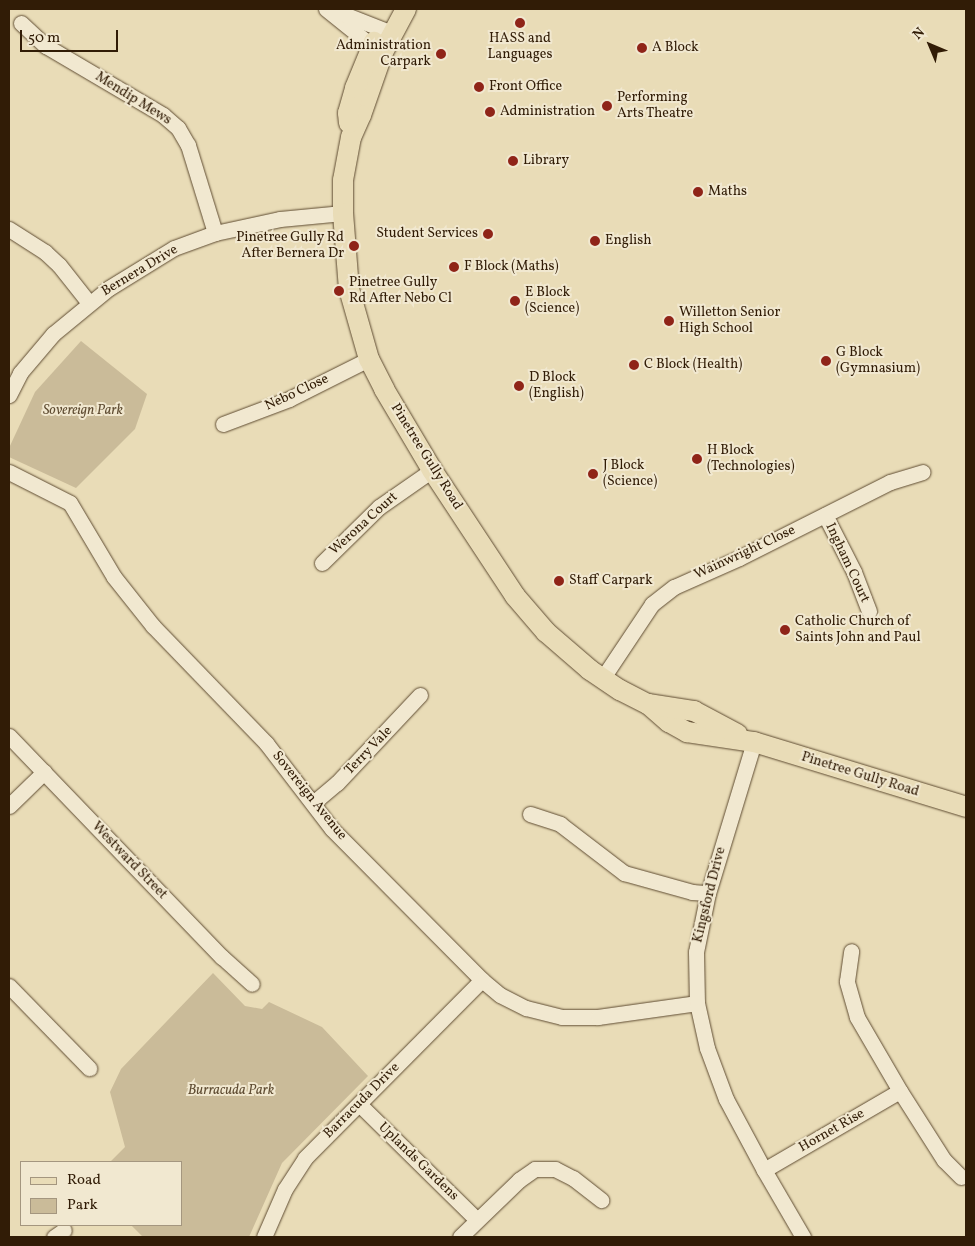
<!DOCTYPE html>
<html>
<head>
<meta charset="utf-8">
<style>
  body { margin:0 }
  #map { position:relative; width:975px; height:1246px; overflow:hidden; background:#e9dcb7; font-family:Vollkorn,serif }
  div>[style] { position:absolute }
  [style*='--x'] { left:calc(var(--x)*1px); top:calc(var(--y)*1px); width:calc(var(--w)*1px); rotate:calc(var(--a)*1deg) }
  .green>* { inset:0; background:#cabb99 }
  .roads { filter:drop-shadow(0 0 1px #5f4c32) drop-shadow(0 0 1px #5f4c32) }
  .minor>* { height:15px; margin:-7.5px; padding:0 7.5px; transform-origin:7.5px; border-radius:7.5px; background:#f1e8d0 }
  .major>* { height:20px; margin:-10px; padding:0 10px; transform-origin:10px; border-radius:10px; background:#e9dcb7 }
  .dots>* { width:14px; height:14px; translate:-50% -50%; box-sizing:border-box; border:2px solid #f1e8d0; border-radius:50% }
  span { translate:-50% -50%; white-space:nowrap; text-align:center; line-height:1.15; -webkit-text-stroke:4px #f1e8d0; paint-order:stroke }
  .poi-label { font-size:14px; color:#311c06 }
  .right { translate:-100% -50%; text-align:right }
  .left { translate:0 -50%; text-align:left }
  .street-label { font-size:14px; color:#311c06 }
  .park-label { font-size:14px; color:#5f4c32; font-style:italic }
  .frame { position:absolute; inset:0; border:10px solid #311c06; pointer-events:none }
  .legend { position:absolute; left:20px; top:1161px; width:162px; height:65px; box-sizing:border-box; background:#f1e8d0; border:1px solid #a4967f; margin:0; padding:6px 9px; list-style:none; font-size:15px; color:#311c06 }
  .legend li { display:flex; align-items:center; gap:10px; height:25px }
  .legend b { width:25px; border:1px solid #a4967f }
  .north { position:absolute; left:905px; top:20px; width:50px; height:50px; -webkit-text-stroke:4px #f1e8d0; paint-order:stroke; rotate:315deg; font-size:14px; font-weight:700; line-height:20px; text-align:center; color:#311c06 }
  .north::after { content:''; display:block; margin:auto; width:18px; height:22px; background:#311c06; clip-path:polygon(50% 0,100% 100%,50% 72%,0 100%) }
  .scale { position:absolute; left:20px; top:30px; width:98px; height:22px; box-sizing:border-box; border:2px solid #311c06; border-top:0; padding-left:6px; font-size:15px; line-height:18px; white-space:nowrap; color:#311c06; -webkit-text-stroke:4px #f1e8d0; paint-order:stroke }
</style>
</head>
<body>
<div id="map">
  <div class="green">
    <div style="clip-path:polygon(81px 341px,147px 394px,135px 429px,76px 488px,9px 457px,9px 448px,35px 392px)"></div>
    <div style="clip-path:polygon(213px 973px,245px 1006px,262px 1009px,269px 1002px,322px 1027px,368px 1076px,282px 1163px,249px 1237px,143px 1237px,131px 1225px,181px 1225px,181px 1162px,110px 1162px,125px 1147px,110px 1092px,121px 1069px)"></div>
  </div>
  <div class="roads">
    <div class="minor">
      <div style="--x:326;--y:9;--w:59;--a:38.8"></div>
      <div style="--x:372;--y:46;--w:10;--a:29"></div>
      <div style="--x:336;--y:11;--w:60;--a:21.4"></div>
      <div style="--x:21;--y:23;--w:34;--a:43"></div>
      <div style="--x:46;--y:46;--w:136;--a:30.5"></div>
      <div style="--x:163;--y:115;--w:20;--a:41"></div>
      <div style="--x:178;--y:128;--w:20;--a:60"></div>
      <div style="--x:188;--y:145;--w:92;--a:72.9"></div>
      <div style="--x:9;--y:229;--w:43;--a:32.6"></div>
      <div style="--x:45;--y:252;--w:19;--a:43"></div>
      <div style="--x:59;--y:265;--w:48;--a:51.7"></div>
      <div style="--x:9;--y:395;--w:25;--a:-63"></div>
      <div style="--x:20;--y:373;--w:51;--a:-49.8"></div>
      <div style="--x:53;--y:334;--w:72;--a:-39.4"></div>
      <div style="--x:109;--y:288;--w:76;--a:-31.6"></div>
      <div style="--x:174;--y:248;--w:44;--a:-20.1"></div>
      <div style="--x:215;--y:233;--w:66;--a:-12.2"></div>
      <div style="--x:280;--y:219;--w:63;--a:-5.4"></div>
      <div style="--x:223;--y:424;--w:71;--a:-20.7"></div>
      <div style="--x:289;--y:399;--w:89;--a:-26.6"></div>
      <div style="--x:9;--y:472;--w:68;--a:26.9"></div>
      <div style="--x:70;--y:503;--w:86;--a:59.3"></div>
      <div style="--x:114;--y:577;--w:63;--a:51.5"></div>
      <div style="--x:153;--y:626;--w:163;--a:46"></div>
      <div style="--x:266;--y:743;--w:108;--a:52.5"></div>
      <div style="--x:332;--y:829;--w:213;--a:45.2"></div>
      <div style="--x:482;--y:980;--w:23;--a:40"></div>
      <div style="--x:500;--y:995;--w:29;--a:27"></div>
      <div style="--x:526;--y:1008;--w:37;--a:14"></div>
      <div style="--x:562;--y:1017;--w:36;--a:0"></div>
      <div style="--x:598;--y:1017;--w:100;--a:-8"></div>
      <div style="--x:825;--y:515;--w:64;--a:63"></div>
      <div style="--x:854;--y:572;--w:42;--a:69"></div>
      <div style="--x:322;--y:563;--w:80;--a:-44.5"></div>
      <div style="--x:379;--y:507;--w:65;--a:-34.9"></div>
      <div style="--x:602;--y:679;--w:90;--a:-56.3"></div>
      <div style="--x:652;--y:604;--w:28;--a:-38"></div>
      <div style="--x:674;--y:587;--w:71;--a:-24"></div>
      <div style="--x:739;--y:558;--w:169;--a:-26.7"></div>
      <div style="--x:890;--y:482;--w:34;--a:-17"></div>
      <div style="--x:9;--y:736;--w:307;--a:46.1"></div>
      <div style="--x:222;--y:957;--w:40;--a:42"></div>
      <div style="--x:754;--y:742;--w:158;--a:106.9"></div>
      <div style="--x:708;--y:893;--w:60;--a:101.5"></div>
      <div style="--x:696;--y:952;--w:51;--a:88.9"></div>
      <div style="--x:697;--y:1003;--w:46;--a:77.5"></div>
      <div style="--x:707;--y:1048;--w:54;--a:69.6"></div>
      <div style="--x:726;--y:1099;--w:81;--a:61.8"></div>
      <div style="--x:764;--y:1170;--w:78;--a:59.8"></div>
      <div style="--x:313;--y:803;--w:31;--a:-40"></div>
      <div style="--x:337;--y:783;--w:121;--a:-46.7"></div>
      <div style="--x:9;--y:806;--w:49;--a:-44.2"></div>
      <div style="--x:530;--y:814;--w:32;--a:18"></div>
      <div style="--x:560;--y:824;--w:81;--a:37.4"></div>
      <div style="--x:624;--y:873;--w:71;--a:15.6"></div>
      <div style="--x:692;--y:892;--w:16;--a:4"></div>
      <div style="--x:9;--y:986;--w:115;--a:45.7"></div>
      <div style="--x:900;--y:1091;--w:82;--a:57.5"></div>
      <div style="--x:944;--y:1160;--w:24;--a:45"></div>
      <div style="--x:359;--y:1104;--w:165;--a:44.5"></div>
      <div style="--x:764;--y:1170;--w:157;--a:-30.2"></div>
      <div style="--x:900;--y:1091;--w:86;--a:-120.2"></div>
      <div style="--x:857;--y:1017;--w:37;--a:-106"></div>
      <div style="--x:847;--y:981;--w:30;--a:-82"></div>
      <div style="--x:54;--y:1237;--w:12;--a:-35"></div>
      <div style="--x:264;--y:1237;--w:52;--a:-66.4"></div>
      <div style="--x:285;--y:1189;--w:37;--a:-57"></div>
      <div style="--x:305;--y:1158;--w:251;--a:-45.2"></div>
      <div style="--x:460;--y:1237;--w:82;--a:-44"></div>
      <div style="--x:519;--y:1180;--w:19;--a:-35"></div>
      <div style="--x:535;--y:1169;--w:20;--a:0"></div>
      <div style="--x:555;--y:1169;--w:20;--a:27"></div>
      <div style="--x:573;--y:1178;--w:36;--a:38"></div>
    </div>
    <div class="major">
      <div style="--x:406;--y:9;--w:49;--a:118.1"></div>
      <div style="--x:383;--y:52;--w:67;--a:109.2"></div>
      <div style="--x:361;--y:115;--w:24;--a:114"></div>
      <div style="--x:351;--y:137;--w:44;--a:100.5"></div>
      <div style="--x:343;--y:180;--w:33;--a:90"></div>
      <div style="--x:343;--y:213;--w:76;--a:85.5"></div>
      <div style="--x:349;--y:289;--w:73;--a:74.1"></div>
      <div style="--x:369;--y:359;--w:34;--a:63"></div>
      <div style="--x:384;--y:389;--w:94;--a:59.3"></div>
      <div style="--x:432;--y:470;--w:151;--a:56.6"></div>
      <div style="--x:515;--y:596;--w:48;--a:49.3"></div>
      <div style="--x:546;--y:632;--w:58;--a:40.8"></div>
      <div style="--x:590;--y:670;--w:36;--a:34"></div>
      <div style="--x:620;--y:690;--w:31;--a:27"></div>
      <div style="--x:648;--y:704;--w:28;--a:41"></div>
      <div style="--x:669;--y:722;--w:21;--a:29"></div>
      <div style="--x:687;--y:732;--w:68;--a:8.5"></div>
      <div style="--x:754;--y:742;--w:222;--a:17"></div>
      <div style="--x:349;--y:123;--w:10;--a:-96"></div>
      <div style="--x:348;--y:113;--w:26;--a:-74"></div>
      <div style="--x:355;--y:88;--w:50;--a:-67.6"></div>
      <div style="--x:648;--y:704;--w:47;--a:8.7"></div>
      <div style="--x:694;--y:711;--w:49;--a:28.1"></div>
    </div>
  </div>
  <div class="dots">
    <div style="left:520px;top:23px;background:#8f2418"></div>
    <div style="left:642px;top:48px;background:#8f2418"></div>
    <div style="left:441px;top:54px;background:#8f2418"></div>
    <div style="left:479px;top:87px;background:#8f2418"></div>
    <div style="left:607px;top:106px;background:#8f2418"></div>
    <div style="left:490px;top:112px;background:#8f2418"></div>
    <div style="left:513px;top:161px;background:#8f2418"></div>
    <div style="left:698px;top:192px;background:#8f2418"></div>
    <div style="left:488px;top:234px;background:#8f2418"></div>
    <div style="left:595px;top:241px;background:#8f2418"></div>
    <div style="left:354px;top:246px;background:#8f2418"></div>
    <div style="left:454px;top:267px;background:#8f2418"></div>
    <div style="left:339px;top:291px;background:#8f2418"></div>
    <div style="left:515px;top:301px;background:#8f2418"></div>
    <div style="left:669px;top:321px;background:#8f2418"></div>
    <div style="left:826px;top:361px;background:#8f2418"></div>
    <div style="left:634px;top:365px;background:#8f2418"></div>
    <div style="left:519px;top:386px;background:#8f2418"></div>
    <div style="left:697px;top:459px;background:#8f2418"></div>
    <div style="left:593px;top:474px;background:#8f2418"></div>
    <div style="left:559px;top:581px;background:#8f2418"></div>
    <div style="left:785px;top:630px;background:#8f2418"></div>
  </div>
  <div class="poi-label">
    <span style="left:520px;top:47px">HASS and<br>Languages</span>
    <span class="right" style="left:431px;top:54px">Administration<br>Carpark</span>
    <span class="left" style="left:652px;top:48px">A Block</span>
    <span class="left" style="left:489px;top:87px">Front Office</span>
    <span class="left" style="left:617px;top:106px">Performing<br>Arts Theatre</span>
    <span class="left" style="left:500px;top:112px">Administration</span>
    <span class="left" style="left:523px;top:161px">Library</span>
    <span class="left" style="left:708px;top:192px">Maths</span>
    <span class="right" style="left:478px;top:234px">Student Services</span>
    <span class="right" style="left:344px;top:246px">Pinetree Gully Rd<br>After Bernera Dr</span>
    <span class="left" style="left:605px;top:241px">English</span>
    <span class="left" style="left:464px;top:267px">F Block (Maths)</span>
    <span class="left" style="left:349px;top:291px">Pinetree Gully<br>Rd After Nebo Cl</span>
    <span class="left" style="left:525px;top:301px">E Block<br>(Science)</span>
    <span class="left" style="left:679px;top:321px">Willetton Senior<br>High School</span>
    <span class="left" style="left:836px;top:361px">G Block<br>(Gymnasium)</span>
    <span class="left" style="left:644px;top:365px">C Block (Health)</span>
    <span class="left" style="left:529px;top:386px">D Block<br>(English)</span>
    <span class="left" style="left:707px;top:459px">H Block<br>(Technologies)</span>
    <span class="left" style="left:603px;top:474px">J Block<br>(Science)</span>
    <span class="left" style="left:569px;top:581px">Staff Carpark</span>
    <span class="left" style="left:795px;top:630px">Catholic Church of<br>Saints John and Paul</span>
  </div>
  <div class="street-label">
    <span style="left:133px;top:99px;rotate:32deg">Mendip Mews</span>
    <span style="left:140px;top:271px;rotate:-31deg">Bernera Drive</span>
    <span style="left:297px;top:393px;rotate:-25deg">Nebo Close</span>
    <span style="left:426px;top:457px;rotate:58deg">Pinetree Gully Road</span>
    <span style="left:364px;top:524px;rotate:-42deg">Werona Court</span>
    <span style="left:745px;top:553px;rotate:-25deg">Wainwright Close</span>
    <span style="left:847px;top:563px;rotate:65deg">Ingham Court</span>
    <span style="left:369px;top:751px;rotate:-46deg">Terry Vale</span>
    <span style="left:860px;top:775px;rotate:17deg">Pinetree Gully Road</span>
    <span style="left:309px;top:796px;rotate:51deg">Sovereign Avenue</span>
    <span style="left:129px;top:861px;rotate:46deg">Westward Street</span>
    <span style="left:710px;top:895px;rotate:-76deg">Kingsford Drive</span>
    <span style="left:362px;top:1101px;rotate:-45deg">Barracuda Drive</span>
    <span style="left:832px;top:1131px;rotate:-30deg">Hornet Rise</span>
    <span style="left:418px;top:1162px;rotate:44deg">Uplands Gardens</span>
  </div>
  <div class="park-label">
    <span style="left:83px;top:411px">Sovereign Park</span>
    <span style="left:231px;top:1091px">Burracuda Park</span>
  </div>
  <div class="frame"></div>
  <ul class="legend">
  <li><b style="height:6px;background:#e9dcb7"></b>Road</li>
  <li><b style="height:14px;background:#cabb99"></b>Park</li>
  </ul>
  <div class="north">N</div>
  <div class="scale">50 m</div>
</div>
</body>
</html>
